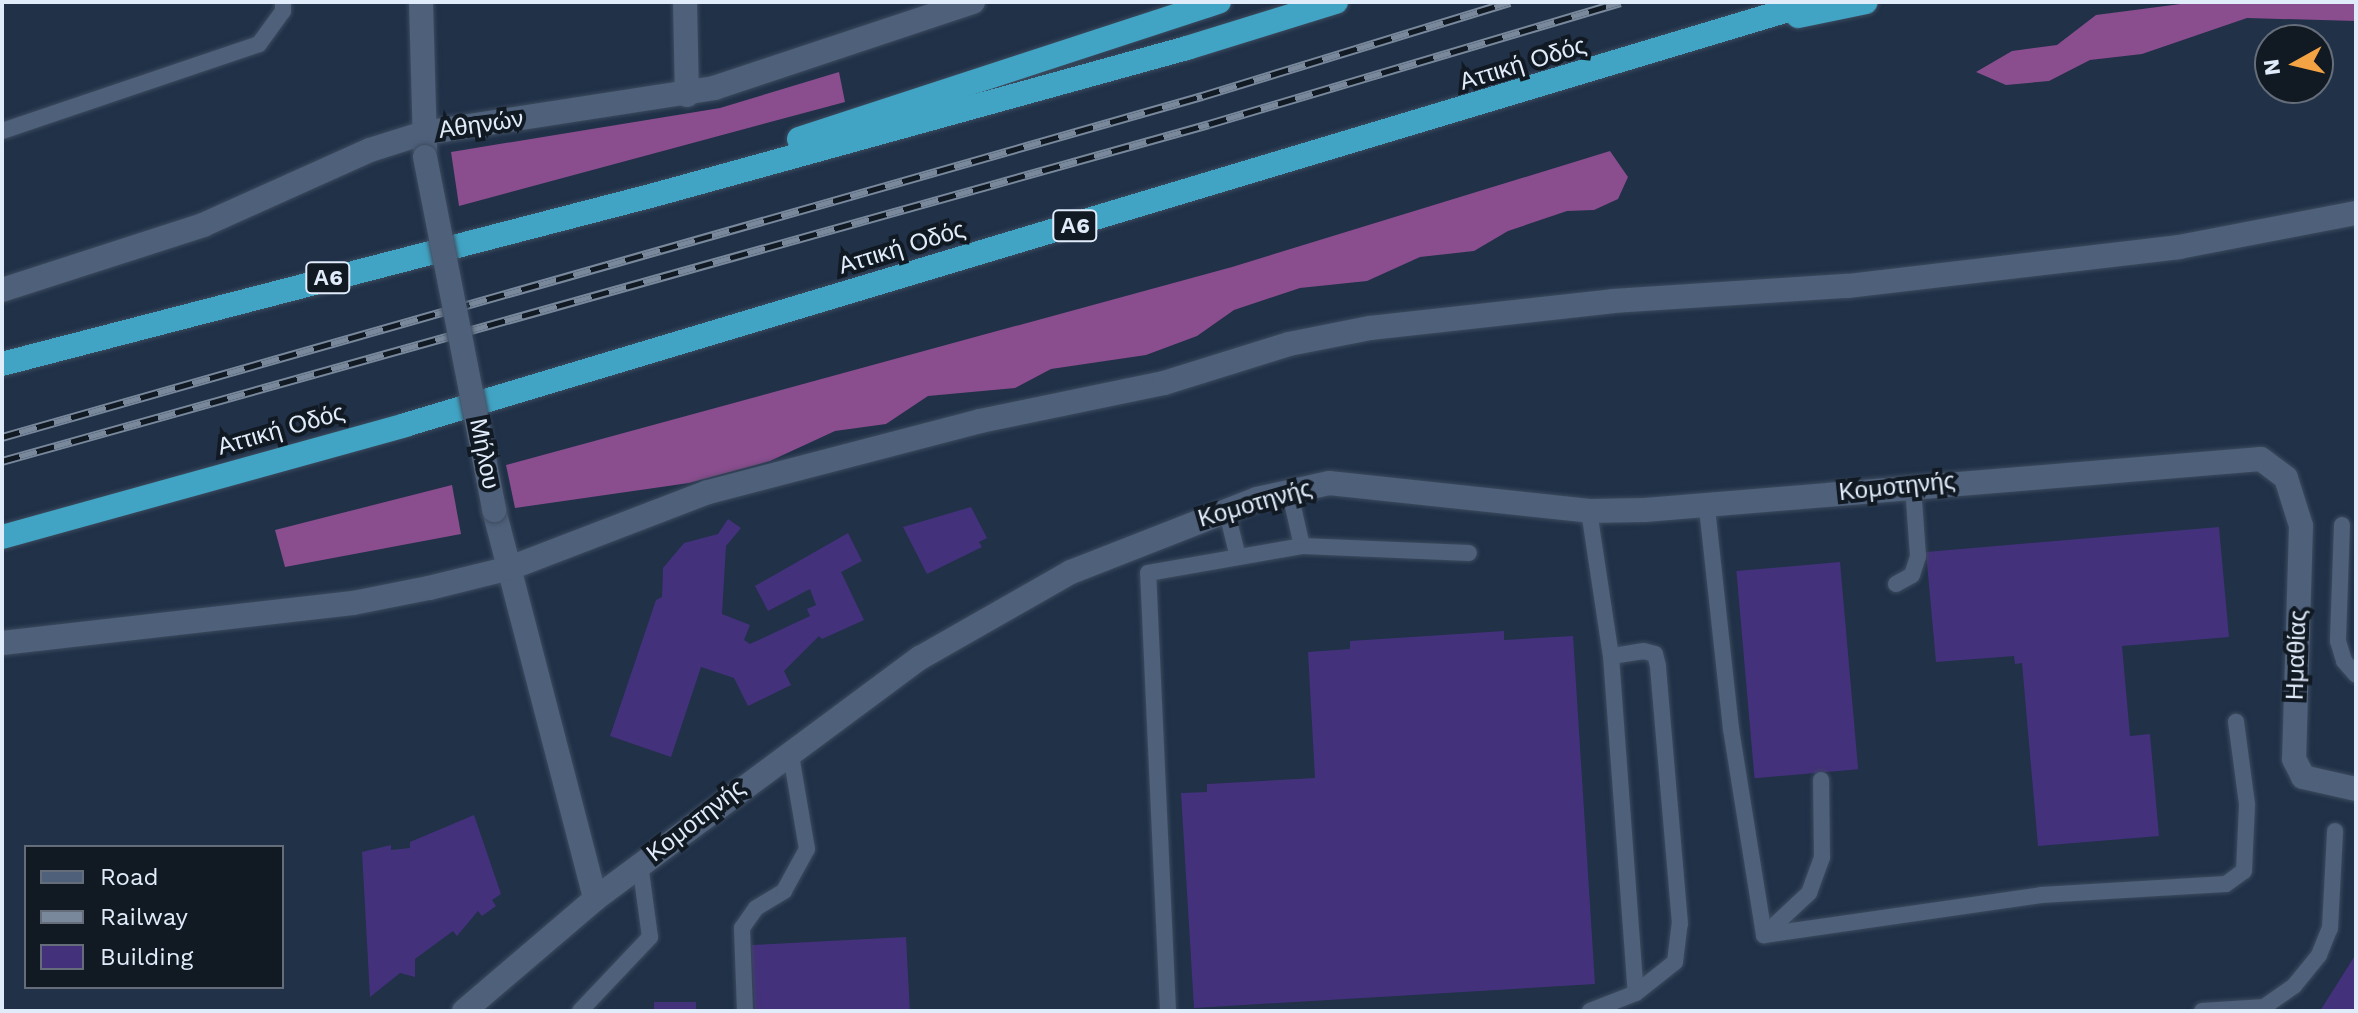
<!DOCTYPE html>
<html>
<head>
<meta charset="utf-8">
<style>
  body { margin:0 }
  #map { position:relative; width:2358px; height:1013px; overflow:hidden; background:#203148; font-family:"Work Sans",sans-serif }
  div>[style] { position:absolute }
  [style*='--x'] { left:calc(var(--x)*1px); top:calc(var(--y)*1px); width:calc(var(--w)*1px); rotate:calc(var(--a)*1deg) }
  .forest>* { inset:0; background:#8a4d8e }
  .building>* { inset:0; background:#44317b; transform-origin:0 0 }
  .roads { filter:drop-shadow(0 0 2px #3d4b5e) drop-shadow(0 0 2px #3d4b5e) }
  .lane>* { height:16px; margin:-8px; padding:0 8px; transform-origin:8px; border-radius:8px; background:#4e607a }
  .street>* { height:24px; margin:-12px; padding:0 12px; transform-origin:12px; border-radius:12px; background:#4e607a }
  .highway>* { height:24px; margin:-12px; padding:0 12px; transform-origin:12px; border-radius:12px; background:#41a4c4 }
  .rail>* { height:9px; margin-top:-4.5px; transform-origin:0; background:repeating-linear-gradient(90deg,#111923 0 18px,#79889b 0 36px); box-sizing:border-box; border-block:2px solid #79889b }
  .bridges { filter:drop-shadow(0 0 2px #3d4b5e) drop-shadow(0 0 2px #3d4b5e) }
  .street-bridge>* { height:24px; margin:-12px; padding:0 12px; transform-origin:12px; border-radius:12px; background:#4e607a }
  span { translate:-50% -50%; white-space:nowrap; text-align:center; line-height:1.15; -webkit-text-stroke:8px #111923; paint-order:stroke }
  .shield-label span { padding:2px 6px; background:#111923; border:2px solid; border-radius:6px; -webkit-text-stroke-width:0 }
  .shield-label { font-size:22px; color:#e1ecfb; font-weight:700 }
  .street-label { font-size:24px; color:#e1ecfb }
  .frame { position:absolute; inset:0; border:4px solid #e1ecfb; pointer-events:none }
  .legend { position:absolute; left:24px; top:845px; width:260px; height:144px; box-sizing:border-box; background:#111923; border:2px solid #646d79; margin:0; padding:10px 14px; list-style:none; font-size:24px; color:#e1ecfb }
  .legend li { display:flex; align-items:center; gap:16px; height:40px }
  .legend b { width:40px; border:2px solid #646d79 }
  .north { position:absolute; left:2254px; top:24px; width:80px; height:80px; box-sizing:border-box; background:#111923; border:2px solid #646d79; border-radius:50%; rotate:262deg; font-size:22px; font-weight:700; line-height:32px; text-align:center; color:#e1ecfb }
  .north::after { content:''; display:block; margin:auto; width:28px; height:36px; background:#f4a344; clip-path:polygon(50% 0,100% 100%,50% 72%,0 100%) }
</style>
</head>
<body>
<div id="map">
  <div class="forest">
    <div style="clip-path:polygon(2196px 2px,2356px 2px,2356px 21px,2247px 18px,2142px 54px,2090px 60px,2049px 81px,2006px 85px,1976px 72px,2012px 51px,2057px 45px,2096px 15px)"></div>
    <div style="clip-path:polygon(839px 72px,845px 102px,459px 206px,451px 152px,720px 108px)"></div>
    <div style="clip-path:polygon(1610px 151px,1628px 177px,1618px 199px,1594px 210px,1567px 211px,1508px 231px,1474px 251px,1420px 257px,1367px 281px,1300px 288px,1234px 310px,1197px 336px,1146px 355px,1051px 369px,1015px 388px,928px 396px,886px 424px,835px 431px,770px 461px,689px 483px,515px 508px,506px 465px,1232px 267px)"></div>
    <div style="clip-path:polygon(452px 485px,461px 534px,285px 567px,275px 530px)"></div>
  </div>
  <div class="building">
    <div style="clip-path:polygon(971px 507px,987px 538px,979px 542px,982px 547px,927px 574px,903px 527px)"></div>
    <div style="clip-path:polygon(728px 519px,741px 528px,726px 546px,722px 614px,750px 625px,744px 640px,750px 644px,810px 616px,807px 609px,816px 605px,810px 589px,768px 611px,755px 586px,848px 533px,862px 561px,841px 572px,864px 620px,822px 639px,819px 636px,784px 671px,791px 685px,748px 706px,734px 678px,701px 667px,671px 757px,610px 736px,656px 600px,662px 597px,663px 568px,684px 543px,718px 534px)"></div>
    <div style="clip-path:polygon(2219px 527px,2229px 637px,2122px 646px,2130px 736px,2150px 734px,2159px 836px,2038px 846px,2022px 663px,2015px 664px,2014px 656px,1936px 662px,1926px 552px)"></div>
    <div style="left:1840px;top:562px;width:208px;height:104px;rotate:85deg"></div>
    <div style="clip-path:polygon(1504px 631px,1504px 640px,1573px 636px,1595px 984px,1194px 1008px,1181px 793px,1207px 792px,1207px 784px,1315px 778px,1308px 652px,1350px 649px,1350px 641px)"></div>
    <div style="clip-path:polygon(474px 815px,501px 894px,492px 900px,496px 906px,482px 916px,478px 911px,457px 936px,453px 931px,415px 959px,415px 977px,400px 973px,370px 997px,362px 852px,391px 845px,391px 850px,410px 848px,410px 842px)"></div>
    <div style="left:906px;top:937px;width:74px;height:155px;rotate:87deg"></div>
    <div style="clip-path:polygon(2356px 954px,2356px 1011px,2320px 1011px)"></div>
    <div style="left:696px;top:1002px;width:9px;height:42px;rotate:90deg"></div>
  </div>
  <div class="roads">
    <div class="lane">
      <div style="--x:2;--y:131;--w:271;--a:-18.7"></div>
      <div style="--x:259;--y:44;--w:41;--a:-54"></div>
      <div style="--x:283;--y:11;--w:9;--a:-90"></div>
      <div style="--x:1289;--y:489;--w:58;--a:77.2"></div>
      <div style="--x:1707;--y:508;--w:222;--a:83.8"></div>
      <div style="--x:1731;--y:729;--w:209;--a:80.9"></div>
      <div style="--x:1764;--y:935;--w:280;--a:-8.2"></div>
      <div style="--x:2041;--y:895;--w:185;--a:-3.4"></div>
      <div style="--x:2226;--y:884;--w:22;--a:-36"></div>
      <div style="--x:2244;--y:871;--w:67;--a:-87.4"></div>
      <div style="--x:2247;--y:804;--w:83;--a:-97.6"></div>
      <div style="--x:1226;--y:509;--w:49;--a:76"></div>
      <div style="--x:1589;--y:511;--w:147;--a:81.4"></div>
      <div style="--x:1611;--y:656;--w:338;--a:85.8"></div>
      <div style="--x:2342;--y:525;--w:116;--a:92"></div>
      <div style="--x:2338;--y:641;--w:21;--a:73"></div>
      <div style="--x:2344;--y:661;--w:18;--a:49"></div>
      <div style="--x:1896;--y:584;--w:18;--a:-29"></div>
      <div style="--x:1912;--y:575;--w:20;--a:-72"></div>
      <div style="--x:1918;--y:556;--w:70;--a:-94.1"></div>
      <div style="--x:1764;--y:935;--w:62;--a:-43"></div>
      <div style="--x:1809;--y:893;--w:38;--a:-70"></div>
      <div style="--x:1822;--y:857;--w:77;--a:-90.7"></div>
      <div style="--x:580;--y:1011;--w:102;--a:-46.6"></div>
      <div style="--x:650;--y:937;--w:74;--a:-97.8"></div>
      <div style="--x:745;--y:1011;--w:83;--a:-92.1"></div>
      <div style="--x:742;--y:928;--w:24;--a:-55"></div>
      <div style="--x:756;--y:908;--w:33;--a:-31"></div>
      <div style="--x:784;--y:891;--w:48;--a:-61.3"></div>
      <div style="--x:807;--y:849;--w:100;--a:-99.7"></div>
      <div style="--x:1168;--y:1011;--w:438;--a:-92.6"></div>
      <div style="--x:1148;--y:573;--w:156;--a:-9.9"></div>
      <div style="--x:1302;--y:546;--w:167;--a:2.4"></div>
      <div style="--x:1590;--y:1011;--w:49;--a:-21.4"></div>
      <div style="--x:1636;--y:993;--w:50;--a:-38.5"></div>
      <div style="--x:1675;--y:962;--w:38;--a:-83"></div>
      <div style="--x:1680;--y:924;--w:259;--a:-94.9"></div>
      <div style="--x:1658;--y:666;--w:12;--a:-104"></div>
      <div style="--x:1655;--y:654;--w:11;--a:-165"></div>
      <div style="--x:1644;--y:651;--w:33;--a:171"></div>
      <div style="--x:2202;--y:1011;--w:62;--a:-3.7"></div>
      <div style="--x:2264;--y:1007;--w:37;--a:-35"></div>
      <div style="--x:2294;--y:986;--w:40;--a:-51"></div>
      <div style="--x:2319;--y:955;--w:29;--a:-68"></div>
      <div style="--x:2330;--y:928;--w:97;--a:-87"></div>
    </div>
    <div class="street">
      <div style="--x:421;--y:2;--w:146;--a:88.4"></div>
      <div style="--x:685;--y:2;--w:93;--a:88.8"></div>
      <div style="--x:2;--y:290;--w:211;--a:-17.9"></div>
      <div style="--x:203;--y:225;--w:183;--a:-24.2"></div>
      <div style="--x:370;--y:150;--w:57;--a:-17.5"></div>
      <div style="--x:424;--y:133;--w:293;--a:-8.8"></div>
      <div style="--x:714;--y:88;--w:273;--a:-18.4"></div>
      <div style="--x:494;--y:510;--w:402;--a:75.4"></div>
      <div style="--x:2;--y:643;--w:353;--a:-6.5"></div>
      <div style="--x:353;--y:603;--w:77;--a:-11.2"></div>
      <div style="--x:429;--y:588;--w:83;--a:-13.9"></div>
      <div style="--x:510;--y:568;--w:212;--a:-21"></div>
      <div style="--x:708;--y:492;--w:281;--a:-14.6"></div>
      <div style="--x:980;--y:421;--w:188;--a:-11.7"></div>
      <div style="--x:1164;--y:383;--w:131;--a:-17.3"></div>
      <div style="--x:1289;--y:344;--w:83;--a:-11.2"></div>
      <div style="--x:1370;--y:328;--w:244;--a:-6.3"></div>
      <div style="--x:1613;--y:301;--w:235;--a:-3.7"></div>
      <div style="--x:1848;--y:286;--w:333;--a:-6.7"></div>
      <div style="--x:2179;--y:247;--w:180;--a:-10.9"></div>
      <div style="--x:464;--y:1011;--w:172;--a:-40.5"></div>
      <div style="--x:595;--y:899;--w:405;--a:-36.6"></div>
      <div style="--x:920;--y:658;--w:174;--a:-29.7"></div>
      <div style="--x:1071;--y:572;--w:200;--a:-21.4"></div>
      <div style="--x:1257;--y:499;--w:74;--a:-12.5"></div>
      <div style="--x:1329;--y:483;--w:262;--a:6.1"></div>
      <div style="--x:1589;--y:511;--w:56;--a:-1"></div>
      <div style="--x:1645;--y:510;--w:618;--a:-4.73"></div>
      <div style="--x:2261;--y:459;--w:31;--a:37"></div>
      <div style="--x:2286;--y:478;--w:50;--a:72.6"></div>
      <div style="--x:2301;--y:526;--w:233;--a:91.7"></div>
      <div style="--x:2294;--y:759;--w:20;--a:63"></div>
      <div style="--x:2303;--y:777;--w:54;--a:12.8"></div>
    </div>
    <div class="highway">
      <div style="--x:1798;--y:16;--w:69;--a:-11.6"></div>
      <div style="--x:799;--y:139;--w:442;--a:-18.1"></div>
      <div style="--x:2;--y:364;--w:674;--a:-14.53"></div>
      <div style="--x:654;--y:195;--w:553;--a:-15.42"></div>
      <div style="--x:1187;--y:48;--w:156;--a:-17.2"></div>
      <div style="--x:2;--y:537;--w:418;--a:-15.5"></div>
      <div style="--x:405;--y:425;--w:1472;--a:-16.7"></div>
    </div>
  </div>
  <div class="rail">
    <div style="--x:2;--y:437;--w:1248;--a:-15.86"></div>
    <div style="--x:1202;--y:96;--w:322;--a:-17"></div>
    <div style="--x:2;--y:461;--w:1253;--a:-15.6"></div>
    <div style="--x:1209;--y:124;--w:429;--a:-16.5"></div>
  </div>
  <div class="bridges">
    <div class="street-bridge">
      <div style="--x:425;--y:157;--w:360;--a:78.9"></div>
    </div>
  </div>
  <div class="shield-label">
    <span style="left:1075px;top:226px">Α6</span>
    <span style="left:328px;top:278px">Α6</span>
  </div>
  <div class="street-label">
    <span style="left:1523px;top:64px;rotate:-17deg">Αττική Οδός</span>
    <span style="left:481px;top:125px;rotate:-8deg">Αθηνών</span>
    <span style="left:902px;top:248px;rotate:-17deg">Αττική Οδός</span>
    <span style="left:281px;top:430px;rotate:-16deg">Αττική Οδός</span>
    <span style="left:484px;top:454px;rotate:79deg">Μήλου</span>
    <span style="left:1897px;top:487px;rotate:-6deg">Κομοτηνής</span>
    <span style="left:1255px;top:504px;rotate:-16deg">Κομοτηνής</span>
    <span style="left:2297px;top:655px;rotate:-88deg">Ημαθίας</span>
    <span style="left:696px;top:821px;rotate:-38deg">Κομοτηνής</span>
  </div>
  <div class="frame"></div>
  <ul class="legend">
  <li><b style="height:10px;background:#4e607a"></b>Road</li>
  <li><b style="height:10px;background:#79889b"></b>Railway</li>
  <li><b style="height:22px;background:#44317b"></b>Building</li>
  </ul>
  <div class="north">N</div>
</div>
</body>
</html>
